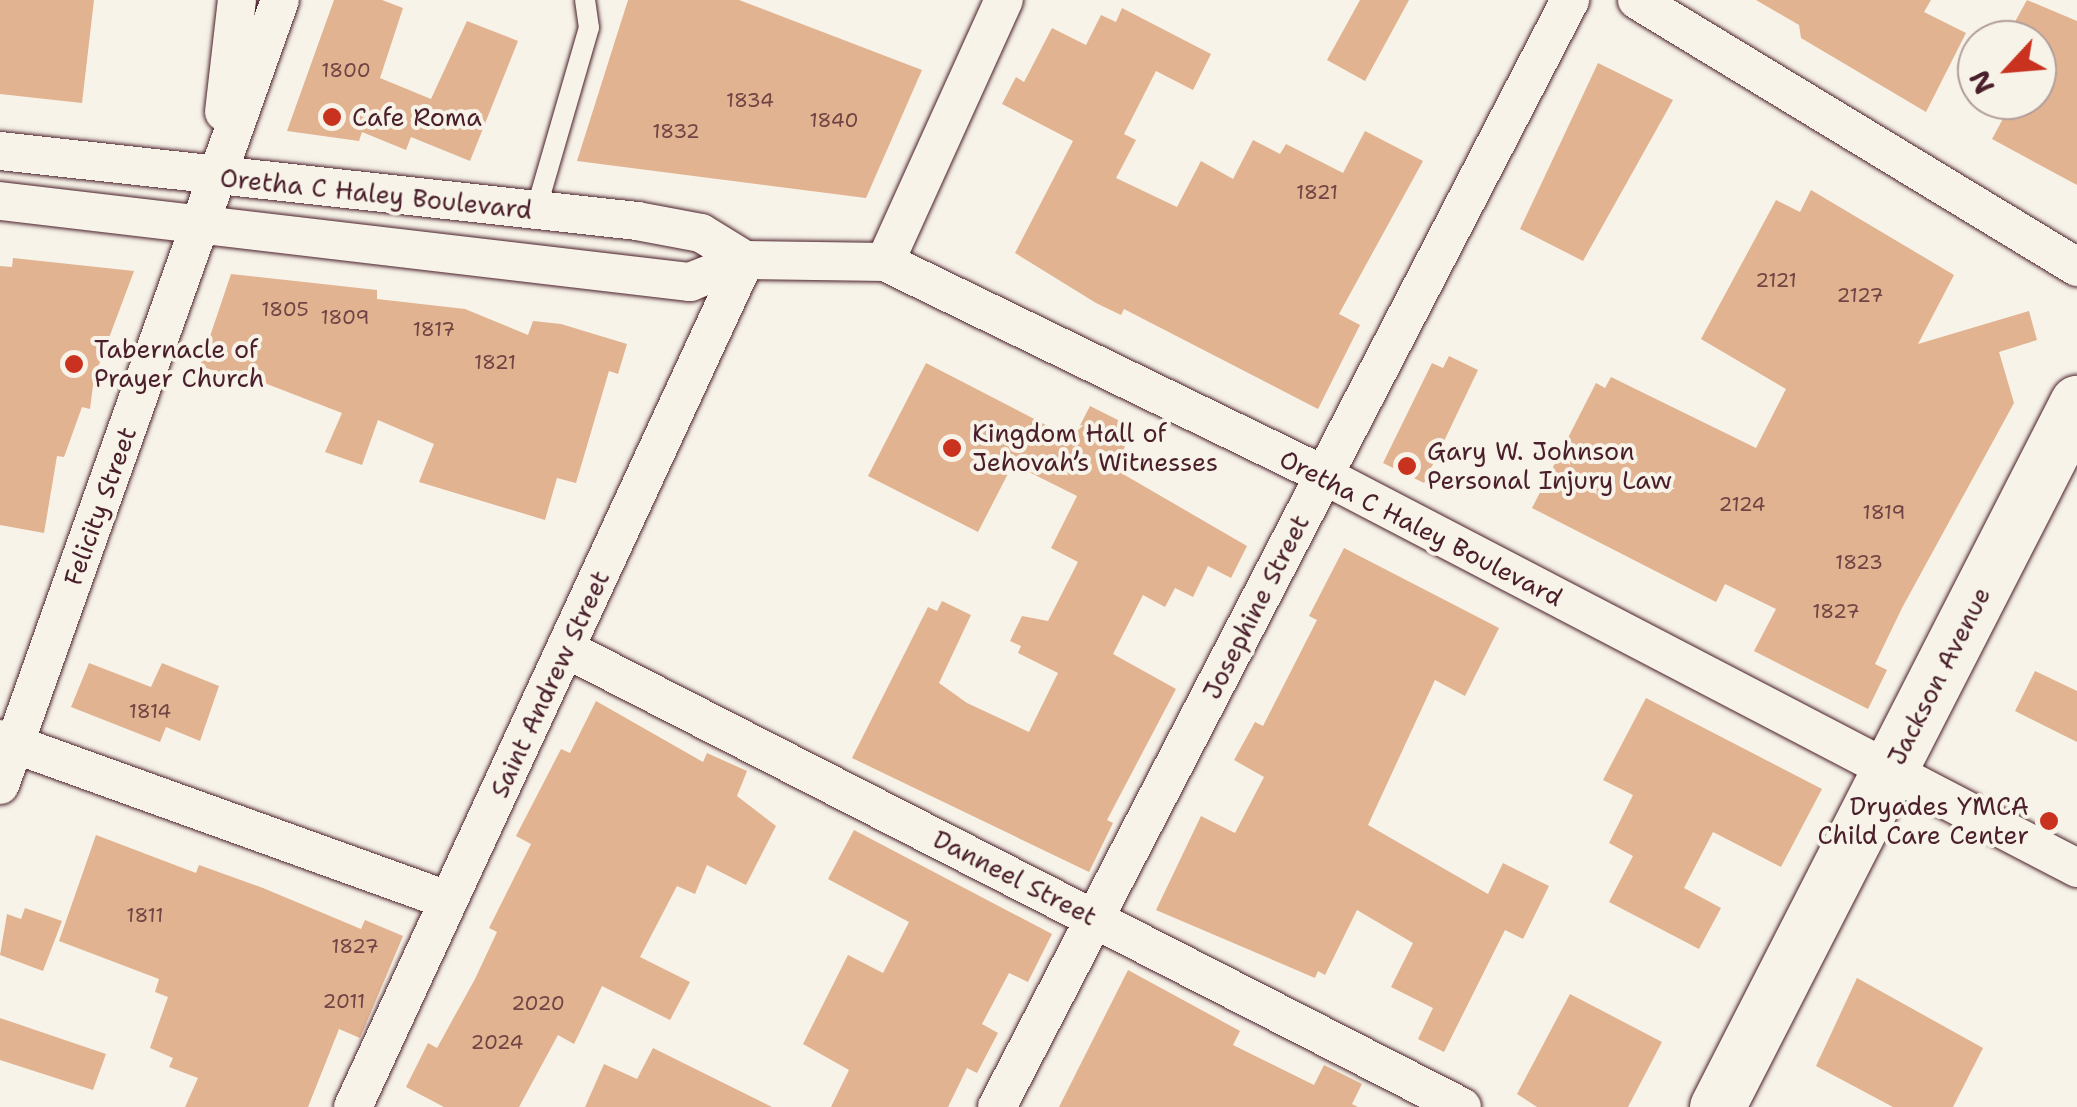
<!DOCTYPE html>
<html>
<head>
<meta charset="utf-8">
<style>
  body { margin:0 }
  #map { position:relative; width:2077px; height:1107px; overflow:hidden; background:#f7f3e8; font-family:"Shantell Sans",sans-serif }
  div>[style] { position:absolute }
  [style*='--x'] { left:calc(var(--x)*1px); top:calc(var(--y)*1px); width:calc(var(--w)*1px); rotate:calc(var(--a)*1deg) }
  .building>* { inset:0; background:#e1b391 }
  .roads { filter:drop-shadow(0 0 2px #4a1f2b) drop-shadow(0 0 2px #4a1f2b) }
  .lane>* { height:20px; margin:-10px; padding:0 10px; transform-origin:10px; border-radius:10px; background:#f7f3e8 }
  .street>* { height:38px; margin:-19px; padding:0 19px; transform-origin:19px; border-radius:19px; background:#f7f3e8 }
  .secondary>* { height:55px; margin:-27.5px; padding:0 27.5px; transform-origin:27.5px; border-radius:27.5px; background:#f7f3e8 }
  .dots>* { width:28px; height:28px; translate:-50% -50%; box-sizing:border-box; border:5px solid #f7f3e8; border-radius:50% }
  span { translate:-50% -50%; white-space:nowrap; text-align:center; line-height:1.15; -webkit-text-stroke:8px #f7f3e8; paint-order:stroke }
  .number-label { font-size:20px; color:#704444 }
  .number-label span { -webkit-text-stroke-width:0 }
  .poi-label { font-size:25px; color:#4a1f2b }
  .left { translate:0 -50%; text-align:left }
  .right { translate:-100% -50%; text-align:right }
  .street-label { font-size:25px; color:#4a1f2b }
  .north { position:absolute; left:1957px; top:20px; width:100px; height:100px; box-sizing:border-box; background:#f7f3e8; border:2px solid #b29e9c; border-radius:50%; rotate:244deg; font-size:28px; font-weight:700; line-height:40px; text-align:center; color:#4a1f2b }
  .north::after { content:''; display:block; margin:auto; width:35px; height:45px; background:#c8321e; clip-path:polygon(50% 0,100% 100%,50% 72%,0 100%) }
</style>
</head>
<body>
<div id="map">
  <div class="building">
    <div style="clip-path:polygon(0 0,94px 0,82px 103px,0 94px)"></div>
    <div style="clip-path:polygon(334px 0,382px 0,403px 8px,380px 78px,431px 99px,467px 21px,518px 41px,470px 161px,411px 137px,406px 150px,362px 132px,359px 141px,287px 131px)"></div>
    <div style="clip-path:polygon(628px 0,739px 0,922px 70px,866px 198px,577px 161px)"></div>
    <div style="clip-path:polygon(1360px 0,1409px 0,1365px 81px,1327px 60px)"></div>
    <div style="clip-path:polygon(1756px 0,1931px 0,1924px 12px,1966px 33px,1926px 112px,1801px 38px,1799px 25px)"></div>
    <div style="clip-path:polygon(2027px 0,2077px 21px,2077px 185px,1992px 139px,2013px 100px,2037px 100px,2037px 40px,2012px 27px)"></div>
    <div style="clip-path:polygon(1122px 8px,1211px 54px,1193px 90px,1156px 71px,1124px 134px,1136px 140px,1116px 178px,1177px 207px,1201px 161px,1233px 179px,1253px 140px,1280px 154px,1286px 144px,1343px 173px,1365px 131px,1423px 161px,1339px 314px,1360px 325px,1318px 409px,1124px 309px,1121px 315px,1096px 303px,1015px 253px,1073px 141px,1002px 104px,1016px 77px,1024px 82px,1052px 28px,1086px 45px,1101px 15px,1116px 22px)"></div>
    <div style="clip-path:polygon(1598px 63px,1673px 100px,1583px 261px,1520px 229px)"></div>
    <div style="clip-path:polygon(1811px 190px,1954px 275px,1918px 344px,2029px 311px,2037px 340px,1999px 352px,2014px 403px,1902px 608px,1875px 664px,1887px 670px,1868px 709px,1754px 651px,1776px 609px,1725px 584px,1716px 602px,1532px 508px,1596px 383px,1605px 388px,1611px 377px,1756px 448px,1786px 389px,1701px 339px,1776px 200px,1800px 212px)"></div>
    <div style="clip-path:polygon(13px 258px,134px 271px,94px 378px,90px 409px,82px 407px,64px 457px,57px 456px,44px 533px,0 525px,0 266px,12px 267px)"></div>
    <div style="clip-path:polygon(231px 274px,377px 290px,377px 299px,465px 309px,528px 335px,533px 321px,561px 324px,627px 344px,618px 374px,609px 371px,576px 483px,557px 478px,545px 520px,419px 482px,434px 444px,378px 420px,362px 465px,325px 452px,342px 413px,249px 377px,248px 382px,200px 366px)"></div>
    <div style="clip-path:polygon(1449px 356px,1478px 370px,1424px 483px,1383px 463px,1432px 363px,1443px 368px)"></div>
    <div style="clip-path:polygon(926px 363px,1073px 439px,1090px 406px,1132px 427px,1116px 470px,1247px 546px,1231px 578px,1208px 566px,1193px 597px,1175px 588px,1165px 607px,1143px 595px,1113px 654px,1176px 689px,1107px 820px,1113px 823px,1089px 872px,852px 758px,928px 607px,937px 611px,942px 601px,971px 615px,939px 683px,967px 703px,1029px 732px,1058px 673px,1018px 653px,1021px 646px,1010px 641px,1022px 616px,1048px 621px,1078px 562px,1051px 548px,1077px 496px,1013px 464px,978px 532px,868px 476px)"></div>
    <div style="clip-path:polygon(1344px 548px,1499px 628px,1465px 696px,1435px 680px,1368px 825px,1488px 894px,1503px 863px,1549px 886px,1523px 939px,1505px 930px,1444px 1052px,1418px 1039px,1433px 1008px,1391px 987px,1413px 943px,1357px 910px,1325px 975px,1318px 971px,1315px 978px,1156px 910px,1201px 816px,1235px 833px,1264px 777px,1234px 760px,1255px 722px,1263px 726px,1317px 620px,1309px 616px)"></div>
    <div style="clip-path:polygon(89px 663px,151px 687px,162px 663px,219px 686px,200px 741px,166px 727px,160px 742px,71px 707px)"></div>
    <div style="clip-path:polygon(2035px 671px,2077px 691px,2077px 742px,2015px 711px)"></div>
    <div style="clip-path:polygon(1646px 698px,1822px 789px,1781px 867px,1713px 832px,1684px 888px,1721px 908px,1699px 949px,1609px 902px,1633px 856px,1609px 843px,1633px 795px,1603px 780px)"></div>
    <div style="clip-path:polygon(596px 701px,703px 762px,707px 753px,747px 771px,737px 796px,776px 826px,746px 885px,707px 865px,695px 894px,677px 886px,640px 957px,690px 982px,670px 1020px,602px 986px,574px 1044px,558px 1035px,519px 1107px,444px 1107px,406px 1087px,428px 1043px,437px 1048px,475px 979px,497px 932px,489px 928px,531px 844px,516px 836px,561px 749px,570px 753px)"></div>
    <div style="clip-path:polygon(854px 830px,1052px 934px,1028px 982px,1009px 973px,982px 1024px,998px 1033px,977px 1073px,967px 1068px,948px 1107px,831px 1107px,849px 1070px,803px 1044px,848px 955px,883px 973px,909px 922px,828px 879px)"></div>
    <div style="clip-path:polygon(96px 835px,196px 873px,199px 865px,263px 888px,361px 929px,365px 920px,403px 936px,360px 1038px,339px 1029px,308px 1107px,185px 1107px,198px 1078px,169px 1067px,173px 1058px,150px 1048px,168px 997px,155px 992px,159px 979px,59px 941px)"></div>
    <div style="clip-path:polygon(25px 908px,62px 921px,43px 971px,0 955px,7px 914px,21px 919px)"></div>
    <div style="clip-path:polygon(1128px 970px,1240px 1031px,1233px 1045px,1314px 1085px,1324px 1065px,1362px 1084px,1352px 1104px,1358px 1107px,1059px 1107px)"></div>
    <div style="clip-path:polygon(1857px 978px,1983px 1048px,1953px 1107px,1893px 1107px,1816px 1066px)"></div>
    <div style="clip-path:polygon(1570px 994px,1662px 1042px,1628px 1107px,1537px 1107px,1517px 1094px)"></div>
    <div style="clip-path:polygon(0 1018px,106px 1054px,93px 1090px,0 1060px)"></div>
    <div style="clip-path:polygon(653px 1048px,772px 1107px,585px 1107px,604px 1064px,637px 1079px)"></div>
  </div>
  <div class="roads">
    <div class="lane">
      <div style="--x:536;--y:210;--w:190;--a:-73.8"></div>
      <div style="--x:589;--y:28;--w:28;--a:-98"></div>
    </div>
    <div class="street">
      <div style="--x:1637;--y:0;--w:515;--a:31.25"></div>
      <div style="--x:224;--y:112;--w:113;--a:-83.4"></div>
      <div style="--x:0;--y:151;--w:641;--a:6.27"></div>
      <div style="--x:637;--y:221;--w:65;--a:10.6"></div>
      <div style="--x:701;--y:233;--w:52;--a:31.5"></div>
      <div style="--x:0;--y:201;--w:695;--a:6.7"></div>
      <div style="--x:690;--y:282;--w:59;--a:-21.8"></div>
      <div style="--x:745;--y:260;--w:140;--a:0.8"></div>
      <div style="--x:885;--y:262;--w:489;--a:25.9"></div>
      <div style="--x:1325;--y:476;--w:848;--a:27.53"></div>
      <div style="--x:885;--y:262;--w:288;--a:-65.6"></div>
      <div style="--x:568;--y:650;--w:1004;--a:27.08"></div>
      <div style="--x:0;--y:739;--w:476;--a:19.8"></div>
      <div style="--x:0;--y:785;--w:833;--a:-70.37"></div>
      <div style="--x:353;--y:1107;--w:933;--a:-65.16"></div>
      <div style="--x:997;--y:1107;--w:1247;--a:-62.63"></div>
    </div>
    <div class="secondary">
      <div style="--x:1717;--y:1107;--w:791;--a:-62.92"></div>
    </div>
  </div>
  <div class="dots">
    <div style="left:332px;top:117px;background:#c8321e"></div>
    <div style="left:74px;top:364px;background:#c8321e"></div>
    <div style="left:952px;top:448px;background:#c8321e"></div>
    <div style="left:1407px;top:466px;background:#c8321e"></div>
    <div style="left:2049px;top:821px;background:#c8321e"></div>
  </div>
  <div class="number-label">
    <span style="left:346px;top:70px">1800</span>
    <span style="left:750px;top:100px">1834</span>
    <span style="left:834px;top:120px">1840</span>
    <span style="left:676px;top:131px">1832</span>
    <span style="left:1317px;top:192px">1821</span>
    <span style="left:1776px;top:280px">2121</span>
    <span style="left:1860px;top:295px">2127</span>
    <span style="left:285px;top:309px">1805</span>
    <span style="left:345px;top:317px">1809</span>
    <span style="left:434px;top:329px">1817</span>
    <span style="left:495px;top:362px">1821</span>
    <span style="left:1742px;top:504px">2124</span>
    <span style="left:1884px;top:512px">1819</span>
    <span style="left:1859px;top:562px">1823</span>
    <span style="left:1836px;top:611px">1827</span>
    <span style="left:150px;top:711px">1814</span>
    <span style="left:145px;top:915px">1811</span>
    <span style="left:355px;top:946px">1827</span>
    <span style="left:344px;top:1001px">2011</span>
    <span style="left:538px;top:1003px">2020</span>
    <span style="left:497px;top:1042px">2024</span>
  </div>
  <div class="poi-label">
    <span class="left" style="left:352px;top:117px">Cafe Roma</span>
    <span class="left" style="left:94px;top:364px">Tabernacle of<br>Prayer Church</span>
    <span class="left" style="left:972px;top:448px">Kingdom Hall of<br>Jehovah’s Witnesses</span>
    <span class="left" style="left:1427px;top:466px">Gary W. Johnson<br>Personal Injury Law</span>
    <span class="right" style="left:2029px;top:821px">Dryades YMCA<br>Child Care Center</span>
  </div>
  <div class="street-label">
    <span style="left:376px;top:194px;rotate:6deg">Oretha C Haley Boulevard</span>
    <span style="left:100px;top:506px;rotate:-70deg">Felicity Street</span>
    <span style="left:1421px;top:528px;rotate:27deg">Oretha C Haley Boulevard</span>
    <span style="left:1256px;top:607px;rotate:-63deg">Josephine Street</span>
    <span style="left:1939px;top:676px;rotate:-63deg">Jackson Avenue</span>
    <span style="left:550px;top:684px;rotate:-65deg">Saint Andrew Street</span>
    <span style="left:1015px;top:878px;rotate:27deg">Danneel Street</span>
  </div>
  <div class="north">N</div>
</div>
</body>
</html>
